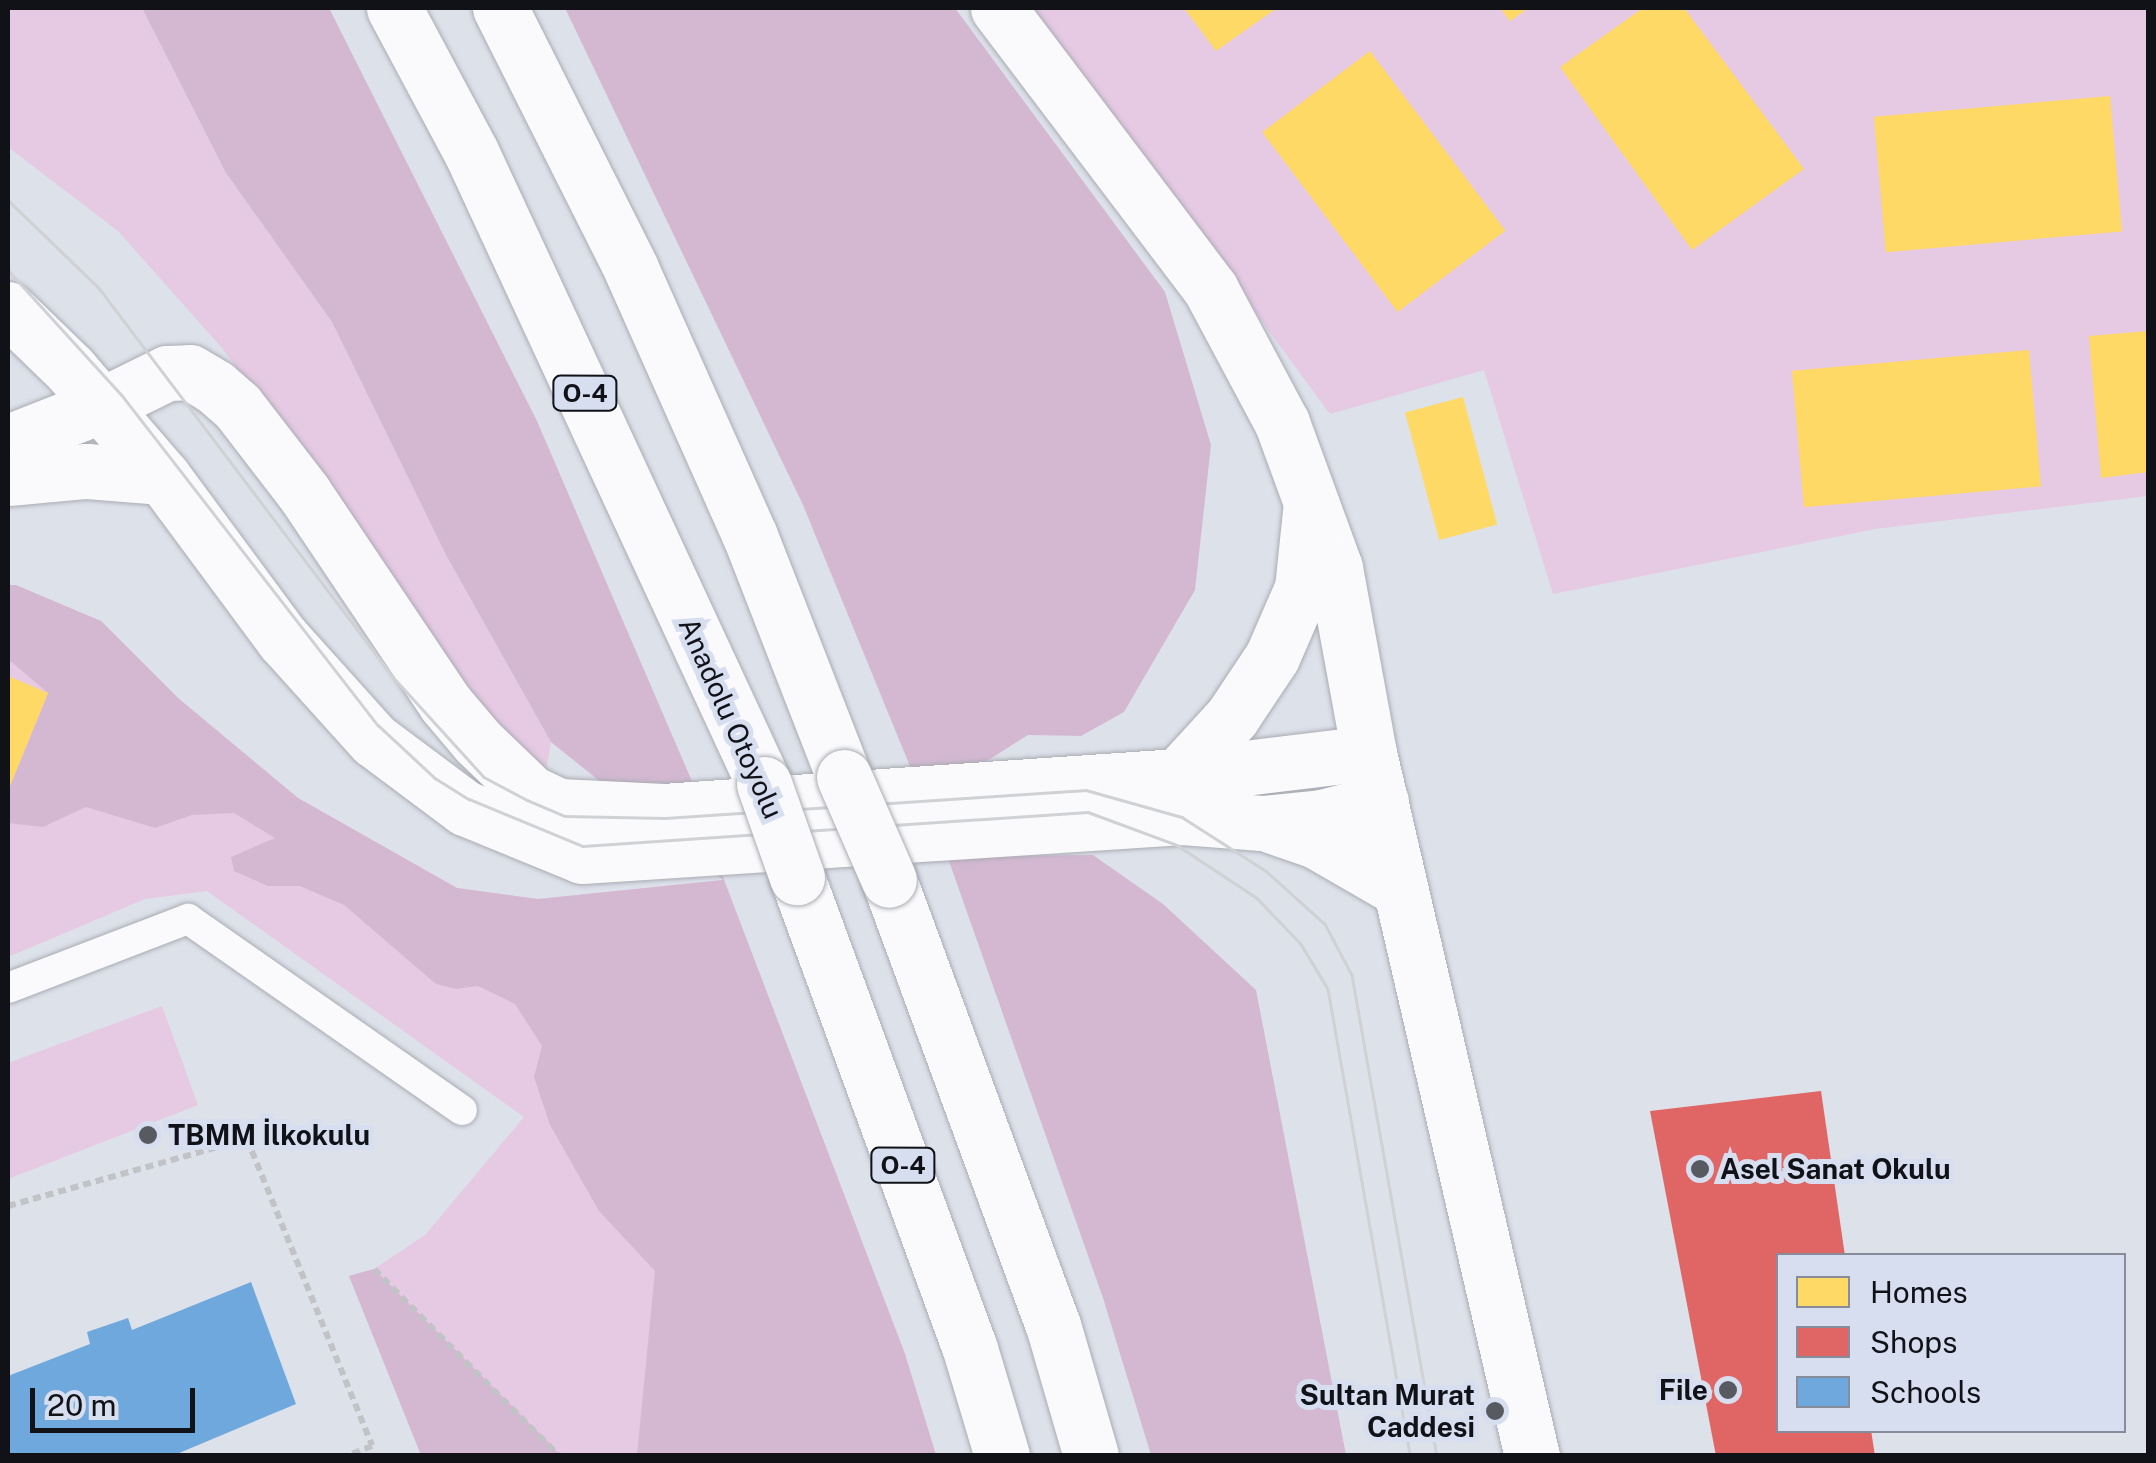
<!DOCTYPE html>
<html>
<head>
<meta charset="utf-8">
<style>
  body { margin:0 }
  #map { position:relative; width:2156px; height:1463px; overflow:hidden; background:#dde1ea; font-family:"Public Sans",sans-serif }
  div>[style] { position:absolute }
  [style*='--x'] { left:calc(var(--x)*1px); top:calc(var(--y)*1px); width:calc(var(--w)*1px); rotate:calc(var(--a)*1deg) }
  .green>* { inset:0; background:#e6c9e3 }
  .forest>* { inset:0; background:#d4b8d2 }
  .homes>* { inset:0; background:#ffd966; transform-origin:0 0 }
  .shops>* { inset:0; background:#e06666 }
  .schools>* { inset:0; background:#6fa8dc }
  .path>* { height:6px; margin-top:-3px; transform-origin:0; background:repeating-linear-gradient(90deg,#c2c3c6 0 8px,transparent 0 13px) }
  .roads { filter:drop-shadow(0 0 2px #a9acb2) drop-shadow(0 0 2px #a9acb2) }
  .lane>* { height:30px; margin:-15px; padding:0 15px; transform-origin:15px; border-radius:15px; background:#fafafc }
  .street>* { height:55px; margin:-27.5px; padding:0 27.5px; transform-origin:27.5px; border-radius:27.5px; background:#fafafc }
  .primary>* { height:55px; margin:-27.5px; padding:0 27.5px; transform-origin:27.5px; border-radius:27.5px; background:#fafafc }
  .highway>* { height:55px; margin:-27.5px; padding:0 27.5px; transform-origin:27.5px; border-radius:27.5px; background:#fafafc }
  .tram>* { height:2.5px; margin:-1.25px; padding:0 1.25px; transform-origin:1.25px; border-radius:1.25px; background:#cfd1d4 }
  .bridges { filter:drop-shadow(0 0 2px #a9acb2) drop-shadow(0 0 2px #a9acb2) }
  .highway-bridge>* { height:55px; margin:-27.5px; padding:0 27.5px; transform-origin:27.5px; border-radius:27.5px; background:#fafafc }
  .dots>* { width:28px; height:28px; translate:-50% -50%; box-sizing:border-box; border:5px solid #d7def0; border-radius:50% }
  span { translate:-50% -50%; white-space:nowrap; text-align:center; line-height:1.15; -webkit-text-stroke:10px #d7def0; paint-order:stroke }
  .shield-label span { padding:2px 8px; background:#d7def0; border:2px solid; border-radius:8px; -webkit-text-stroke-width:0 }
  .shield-label { font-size:25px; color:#101218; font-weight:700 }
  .street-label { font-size:28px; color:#101218 }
  .poi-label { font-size:28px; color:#101218; font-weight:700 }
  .left { translate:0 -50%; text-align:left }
  .right { translate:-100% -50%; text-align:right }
  .frame { position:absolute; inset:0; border:10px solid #101218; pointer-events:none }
  .legend { position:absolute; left:1776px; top:1253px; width:350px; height:180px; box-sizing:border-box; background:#d7def0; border:2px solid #878c9a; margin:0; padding:12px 18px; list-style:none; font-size:30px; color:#101218 }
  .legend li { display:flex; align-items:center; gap:20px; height:50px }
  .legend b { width:50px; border:2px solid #878c9a }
  .scale { position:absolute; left:30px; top:1388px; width:165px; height:45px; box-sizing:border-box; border:5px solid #101218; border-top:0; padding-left:12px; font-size:30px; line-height:35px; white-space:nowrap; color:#101218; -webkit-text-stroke:8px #d7def0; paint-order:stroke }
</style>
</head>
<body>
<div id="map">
  <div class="green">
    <div style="clip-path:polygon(8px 8px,142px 8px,226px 173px,332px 322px,446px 555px,551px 742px,544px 781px,512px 759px,332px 494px,222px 348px,118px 231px,8px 147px)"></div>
    <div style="clip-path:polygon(1031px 8px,2148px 8px,2148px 496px,1875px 529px,1553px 594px,1484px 370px,1330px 414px)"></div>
    <div style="clip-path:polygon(8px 585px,101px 621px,178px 698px,298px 798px,457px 888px,538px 899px,724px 880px,905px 1354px,936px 1455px,421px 1455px,349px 1276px,374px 1269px,425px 1235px,524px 1117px,207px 891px,145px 899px,8px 957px)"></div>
    <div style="clip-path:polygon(162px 1006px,198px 1105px,8px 1179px,8px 1063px)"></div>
  </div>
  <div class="forest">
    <div style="clip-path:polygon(142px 8px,329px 8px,537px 421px,694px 786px,724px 880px,905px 1354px,936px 1455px,637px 1455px,655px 1271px,599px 1211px,550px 1125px,534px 1077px,542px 1046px,515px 1004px,478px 986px,456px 989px,436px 984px,344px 905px,300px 886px,268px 886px,234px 871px,231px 857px,275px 838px,234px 813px,192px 815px,155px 828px,86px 807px,43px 827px,8px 823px,8px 791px,48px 693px,8px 659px,8px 585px,16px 585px,101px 621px,178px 698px,298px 798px,457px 888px,538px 899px,723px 880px,551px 742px,446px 555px,332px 322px,226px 173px)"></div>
    <div style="clip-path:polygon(565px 8px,955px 8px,1165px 292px,1211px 445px,1195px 590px,1124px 712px,1081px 736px,1028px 735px,954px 782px,984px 856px,1093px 855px,1163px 904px,1256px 990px,1346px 1455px,1151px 1455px,1103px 1298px,950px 864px,803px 505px)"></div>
    <div style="clip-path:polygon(374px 1269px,555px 1449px,559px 1455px,421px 1455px,349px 1276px)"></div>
  </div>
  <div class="homes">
    <div style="clip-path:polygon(1184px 8px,1277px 8px,1216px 51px)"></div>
    <div style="clip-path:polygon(1500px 8px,1529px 8px,1510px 21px)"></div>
    <div style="clip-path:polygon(1643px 8px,1684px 8px,1804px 169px,1692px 250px,1560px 67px)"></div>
    <div style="left:1370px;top:51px;width:225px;height:135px;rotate:53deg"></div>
    <div style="left:2110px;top:96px;width:136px;height:237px;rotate:85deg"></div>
    <div style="clip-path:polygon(2148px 331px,2148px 472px,2101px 478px,2089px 336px)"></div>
    <div style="left:2029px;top:350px;width:137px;height:238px;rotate:85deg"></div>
    <div style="left:1463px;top:397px;width:132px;height:60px;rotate:75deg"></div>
    <div style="clip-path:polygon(8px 676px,48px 693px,8px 791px)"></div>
  </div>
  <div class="shops">
    <div style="clip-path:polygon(1821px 1091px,1845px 1256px,1778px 1256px,1778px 1430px,1871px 1430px,1875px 1456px,1716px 1456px,1650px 1111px)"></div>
  </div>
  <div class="schools">
    <div style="clip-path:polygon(251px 1282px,296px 1404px,172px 1456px,8px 1456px,8px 1376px,90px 1344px,87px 1332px,128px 1318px,132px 1330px)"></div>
  </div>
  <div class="path">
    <div style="--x:8;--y:1206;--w:248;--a:-15.7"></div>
    <div style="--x:247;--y:1139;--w:331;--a:67.8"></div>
    <div style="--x:372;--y:1446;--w:28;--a:159"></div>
    <div style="--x:374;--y:1269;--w:263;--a:45.3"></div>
  </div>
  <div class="roads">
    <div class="lane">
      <div style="--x:8;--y:988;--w:193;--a:-21"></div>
      <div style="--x:188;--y:919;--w:334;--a:34.9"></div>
    </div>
    <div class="street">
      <div style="--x:8;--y:309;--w:86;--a:44.1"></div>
      <div style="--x:70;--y:369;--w:143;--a:49.3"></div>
      <div style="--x:163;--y:477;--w:202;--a:53.5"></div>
      <div style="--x:283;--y:639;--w:136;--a:48"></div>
      <div style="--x:374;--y:740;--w:114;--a:36.8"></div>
      <div style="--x:465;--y:808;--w:126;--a:22.3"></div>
      <div style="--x:582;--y:856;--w:601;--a:-3.72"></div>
      <div style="--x:1182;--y:817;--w:80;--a:4.3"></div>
      <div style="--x:1262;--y:823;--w:60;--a:-5.7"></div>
      <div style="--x:1322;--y:817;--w:61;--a:-14.3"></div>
      <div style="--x:8;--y:442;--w:99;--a:-21.4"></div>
      <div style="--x:100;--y:406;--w:75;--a:-26.2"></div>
      <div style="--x:167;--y:373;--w:23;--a:-2"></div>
      <div style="--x:190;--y:372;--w:29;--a:31"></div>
      <div style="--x:215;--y:387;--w:29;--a:41"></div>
      <div style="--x:237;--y:406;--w:110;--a:52.4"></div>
      <div style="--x:304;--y:493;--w:253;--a:56.1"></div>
      <div style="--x:445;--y:703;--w:51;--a:49.8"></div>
      <div style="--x:478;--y:742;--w:74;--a:43.9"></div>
      <div style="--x:531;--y:793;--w:31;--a:25"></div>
      <div style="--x:559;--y:806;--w:104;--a:2.8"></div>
      <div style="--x:663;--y:811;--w:516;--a:-3.89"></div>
      <div style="--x:1178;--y:776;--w:192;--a:-6.9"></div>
      <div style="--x:8;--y:478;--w:79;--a:-5.1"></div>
      <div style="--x:87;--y:471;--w:76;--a:4.5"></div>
      <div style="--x:1178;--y:776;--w:80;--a:-47.5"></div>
      <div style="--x:1232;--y:717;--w:72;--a:-56.3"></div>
      <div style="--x:1272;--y:657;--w:75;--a:-66.5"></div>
      <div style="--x:1302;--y:588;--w:85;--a:-84"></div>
      <div style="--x:1270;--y:825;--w:49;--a:19.2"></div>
      <div style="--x:1316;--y:841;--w:98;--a:30"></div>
    </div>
    <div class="primary">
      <div style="--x:998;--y:8;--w:353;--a:52.9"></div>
      <div style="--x:1211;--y:290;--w:151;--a:61.9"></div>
      <div style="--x:1282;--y:423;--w:154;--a:69.9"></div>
      <div style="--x:1335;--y:568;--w:188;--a:79.6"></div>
      <div style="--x:1369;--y:753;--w:722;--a:76.95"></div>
    </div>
    <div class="highway">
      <div style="--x:394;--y:8;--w:163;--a:61.9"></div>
      <div style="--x:471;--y:152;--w:697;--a:65.13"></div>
      <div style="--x:500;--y:8;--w:292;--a:63.3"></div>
      <div style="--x:631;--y:269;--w:292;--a:66"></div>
      <div style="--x:750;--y:536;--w:259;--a:68.7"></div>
      <div style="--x:797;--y:877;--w:503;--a:69.87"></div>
      <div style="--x:970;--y:1349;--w:112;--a:73.3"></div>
      <div style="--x:889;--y:880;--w:474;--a:69.8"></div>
      <div style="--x:1053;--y:1325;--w:136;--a:73.8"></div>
    </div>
  </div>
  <div class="tram">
    <div style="--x:8;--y:200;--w:127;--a:44"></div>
    <div style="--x:99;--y:288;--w:492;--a:52.9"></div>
    <div style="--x:396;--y:680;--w:131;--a:47.8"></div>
    <div style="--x:484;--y:777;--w:49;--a:28.1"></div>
    <div style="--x:527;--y:800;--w:41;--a:22.8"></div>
    <div style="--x:565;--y:816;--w:100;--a:1.1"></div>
    <div style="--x:665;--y:818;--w:422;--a:-3.8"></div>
    <div style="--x:1086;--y:790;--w:100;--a:15.7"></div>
    <div style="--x:1182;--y:817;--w:100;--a:32.7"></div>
    <div style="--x:1266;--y:871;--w:79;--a:41.9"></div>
    <div style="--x:1325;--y:924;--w:58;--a:62.1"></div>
    <div style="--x:1352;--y:975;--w:488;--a:80"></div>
    <div style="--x:8;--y:270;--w:168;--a:47.7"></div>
    <div style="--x:121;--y:394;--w:419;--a:52.2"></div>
    <div style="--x:378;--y:725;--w:78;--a:42.9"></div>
    <div style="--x:435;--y:778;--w:40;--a:32"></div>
    <div style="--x:469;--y:799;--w:123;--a:22.4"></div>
    <div style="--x:583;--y:846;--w:506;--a:-3.85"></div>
    <div style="--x:1088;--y:812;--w:95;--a:20.3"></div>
    <div style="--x:1177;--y:845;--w:96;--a:33.5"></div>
    <div style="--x:1257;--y:898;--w:64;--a:46.3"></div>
    <div style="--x:1301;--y:944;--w:52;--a:59"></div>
    <div style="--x:1328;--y:989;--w:474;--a:80"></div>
  </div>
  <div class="bridges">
    <div class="highway-bridge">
      <div style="--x:844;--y:777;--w:112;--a:66.4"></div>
      <div style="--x:764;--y:784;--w:99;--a:70.5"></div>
    </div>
  </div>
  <div class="dots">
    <div style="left:148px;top:1135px;background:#585a62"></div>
    <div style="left:1700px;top:1169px;background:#585a62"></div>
    <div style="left:1728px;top:1390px;background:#585a62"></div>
    <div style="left:1495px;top:1411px;background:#585a62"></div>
  </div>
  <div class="shield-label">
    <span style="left:585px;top:393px">O-4</span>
    <span style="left:903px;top:1165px">O-4</span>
  </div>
  <div class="street-label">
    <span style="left:731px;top:718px;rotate:66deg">Anadolu Otoyolu</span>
  </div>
  <div class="poi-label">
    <span class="left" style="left:168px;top:1135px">TBMM İlkokulu</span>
    <span class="left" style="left:1720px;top:1169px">Asel Sanat Okulu</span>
    <span class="right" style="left:1708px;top:1390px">File</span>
    <span class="right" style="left:1475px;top:1411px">Sultan Murat<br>Caddesi</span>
  </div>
  <div class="frame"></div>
  <ul class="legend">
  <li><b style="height:28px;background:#ffd966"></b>Homes</li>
  <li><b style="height:28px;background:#e06666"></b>Shops</li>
  <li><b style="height:28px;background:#6fa8dc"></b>Schools</li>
  </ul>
  <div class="scale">20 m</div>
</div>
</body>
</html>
